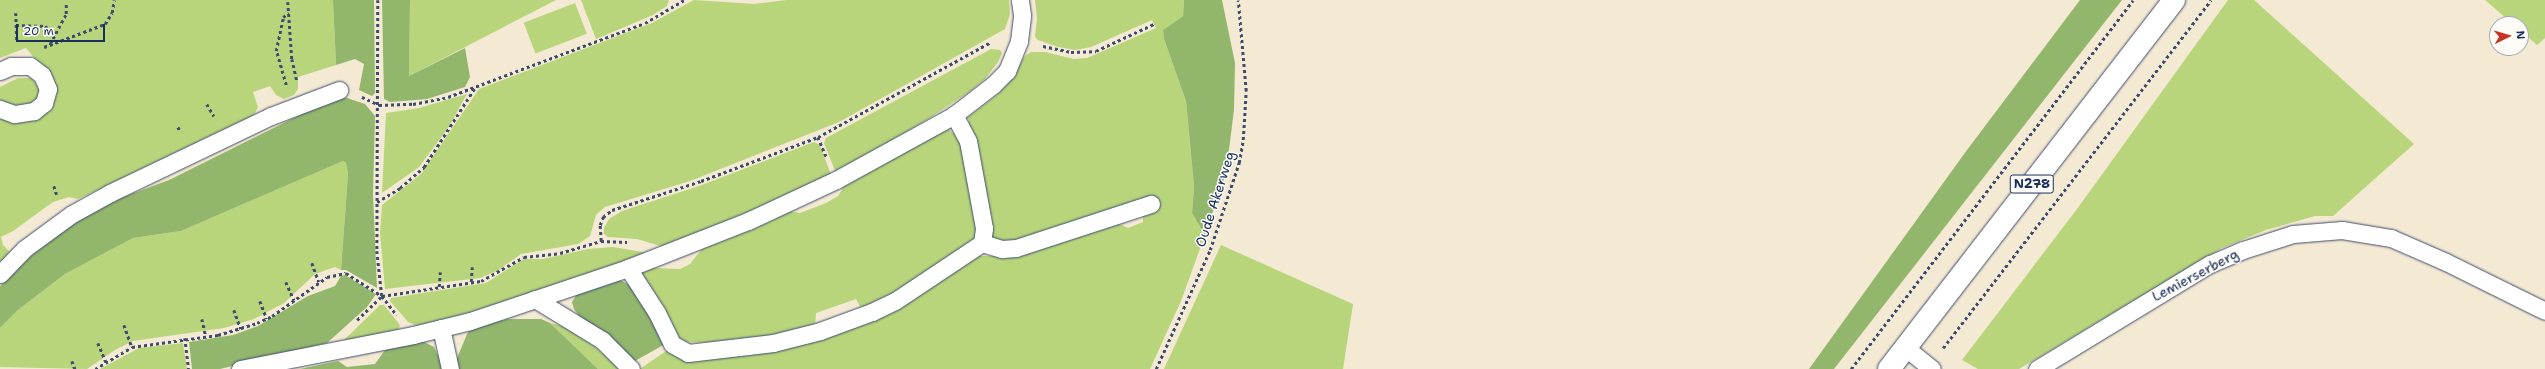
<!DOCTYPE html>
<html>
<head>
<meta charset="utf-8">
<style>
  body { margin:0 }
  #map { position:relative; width:2545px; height:369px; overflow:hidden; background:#f4e9d2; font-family:"Shantell Sans",sans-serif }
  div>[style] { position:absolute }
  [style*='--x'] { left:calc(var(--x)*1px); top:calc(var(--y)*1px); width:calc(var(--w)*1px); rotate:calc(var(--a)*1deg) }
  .green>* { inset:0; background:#b8d57b; transform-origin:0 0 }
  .forest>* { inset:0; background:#92b66b }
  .path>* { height:2.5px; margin-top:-1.25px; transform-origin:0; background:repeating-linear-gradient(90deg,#3c4b6f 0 3px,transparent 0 6px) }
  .roads { filter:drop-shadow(0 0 1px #3c4b6f) drop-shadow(0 0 1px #3c4b6f) }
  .service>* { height:17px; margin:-8.5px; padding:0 8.5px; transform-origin:8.5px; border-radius:8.5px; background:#fff }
  .primary>* { height:22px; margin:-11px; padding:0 11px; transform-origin:11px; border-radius:11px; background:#fff }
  span { translate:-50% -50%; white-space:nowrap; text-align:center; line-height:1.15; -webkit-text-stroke:3px #fdfcf7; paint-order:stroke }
  .shield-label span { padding:1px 3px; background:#fdfcf7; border:1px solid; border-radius:3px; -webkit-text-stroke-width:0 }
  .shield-label { font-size:13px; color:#1b2f5e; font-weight:700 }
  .street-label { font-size:14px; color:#1b2f5e }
  .north { position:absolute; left:2489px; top:16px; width:40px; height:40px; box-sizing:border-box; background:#fdfcf7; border:1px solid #a3aaba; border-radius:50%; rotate:85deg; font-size:11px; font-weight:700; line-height:16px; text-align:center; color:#1b2f5e }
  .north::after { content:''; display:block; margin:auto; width:14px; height:18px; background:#c8321e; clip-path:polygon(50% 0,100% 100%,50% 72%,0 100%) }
  .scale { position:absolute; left:16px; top:24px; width:89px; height:18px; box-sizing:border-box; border:2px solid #1b2f5e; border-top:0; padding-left:5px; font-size:12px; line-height:14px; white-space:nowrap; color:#1b2f5e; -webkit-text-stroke:3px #fdfcf7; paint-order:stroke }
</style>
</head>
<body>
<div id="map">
  <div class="green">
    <div style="clip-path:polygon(0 0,333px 0,336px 65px,298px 77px,298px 89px,294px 95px,284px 99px,276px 95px,270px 86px,253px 92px,258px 107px,254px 115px,78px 199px,69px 197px,53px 202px,13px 231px,1px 237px,3px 245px,10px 252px,0 262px,0 116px,24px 121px,49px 76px,26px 48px,0 58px)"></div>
    <div style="clip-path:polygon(410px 0,556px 0,409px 76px)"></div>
    <div style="clip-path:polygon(581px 0,669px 0,667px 6px,653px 15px,596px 39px)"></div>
    <div style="clip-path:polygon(694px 0,754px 4px,787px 0,1009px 0,1010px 14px,1005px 29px,839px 122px,690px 181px,605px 207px,596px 215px,590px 236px,578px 244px,521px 254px,497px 271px,480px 278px,385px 289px,380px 233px,382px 205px,421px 174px,479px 89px,652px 23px)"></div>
    <div style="clip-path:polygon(1035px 0,1184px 0,1183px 16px,1163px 30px,1164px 39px,1186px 101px,1194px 186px,1192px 213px,1205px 235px,1181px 301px,1150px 369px,640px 369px,669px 349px,788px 344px,971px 258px,979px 256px,1003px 256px,1116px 222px,1128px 228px,1143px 222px,1143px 213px,1021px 241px,997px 241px,989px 236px,968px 117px,997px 95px,1015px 73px,1025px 56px,1031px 52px,1045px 52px,1074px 59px,1087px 58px,1156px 28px,1152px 20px,1091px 47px,1075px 50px,1058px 47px,1038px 40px,1035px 37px,1037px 19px)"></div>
    <div style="clip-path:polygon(2228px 0,2254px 0,2414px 144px,2333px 216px,2315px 216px,2266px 230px,2222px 248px,2019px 369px,1978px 369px,1962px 360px,2077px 209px)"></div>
    <div style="clip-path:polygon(2485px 0,2545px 0,2545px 38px,2537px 45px,2521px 31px,2521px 24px,2513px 24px)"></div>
    <div style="left:575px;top:3px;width:33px;height:55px;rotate:69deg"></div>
    <div style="clip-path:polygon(991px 49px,1000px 50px,1002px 53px,998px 62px,985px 79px,969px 92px,928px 119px,836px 173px,824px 143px,826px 138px)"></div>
    <div style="clip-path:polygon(18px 78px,31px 78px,40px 88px,38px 98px,22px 109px,0 100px,0 87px)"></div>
    <div style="clip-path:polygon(467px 94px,448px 128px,419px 167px,382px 193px,386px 113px,419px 108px)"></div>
    <div style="clip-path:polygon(947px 128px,960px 138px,976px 212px,976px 237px,912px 284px,861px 308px,856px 299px,816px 313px,815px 327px,729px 343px,677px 342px,641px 276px,642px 272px,654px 268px,680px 269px,690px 264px,702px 249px,733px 235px,789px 211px,800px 213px,826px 203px,838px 196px,846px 183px)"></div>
    <div style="clip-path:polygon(814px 142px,820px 145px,831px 175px,796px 192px,664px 247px,637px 239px,608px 237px,604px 234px,604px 228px,609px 219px,622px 211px,699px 186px)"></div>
    <div style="clip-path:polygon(343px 161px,346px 163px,348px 174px,341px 270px,335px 267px,315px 274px,284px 303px,254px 319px,224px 328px,133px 341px,115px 350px,87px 369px,0 367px,0 328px,18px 310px,65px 274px,133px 238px,181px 231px)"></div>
    <div style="clip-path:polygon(1221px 245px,1353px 304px,1343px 369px,1164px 369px)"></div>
    <div style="clip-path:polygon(613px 247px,648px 253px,484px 309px,417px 326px,408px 322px,390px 301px,391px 298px,486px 283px,524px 259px,543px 259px,588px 249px)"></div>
    <div style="clip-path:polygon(380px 305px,384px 305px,400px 325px,398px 331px,341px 343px)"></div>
    <div style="clip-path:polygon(550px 323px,566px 327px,593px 345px,620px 369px,598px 369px)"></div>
    <div style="clip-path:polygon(183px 343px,187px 369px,100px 369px,139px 348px)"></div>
  </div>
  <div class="forest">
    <div style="clip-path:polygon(333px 0,374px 0,375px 93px,372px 96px,359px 90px,364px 64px,355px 59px,336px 65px)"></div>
    <div style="clip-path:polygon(382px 0,410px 0,409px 76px,465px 48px,470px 77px,465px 87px,427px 99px,390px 102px,384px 99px)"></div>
    <div style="clip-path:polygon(1184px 0,1222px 0,1235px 63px,1234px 110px,1228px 157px,1224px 179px,1205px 235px,1192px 213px,1194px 186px,1186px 101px,1164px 39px,1163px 30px,1183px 16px)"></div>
    <div style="clip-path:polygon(2080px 0,2122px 0,1834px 369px,1809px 369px,1967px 150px)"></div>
    <div style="clip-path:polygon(344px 97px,365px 104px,375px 116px,373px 194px,377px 288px,346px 270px,341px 270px,348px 174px,346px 163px,343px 161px,181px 231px,133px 238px,65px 274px,18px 310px,0 328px,0 286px,32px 255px,77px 221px,110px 202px,169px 180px,304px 113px)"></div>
    <div style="clip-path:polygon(345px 275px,376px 294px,367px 307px,327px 343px,220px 369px,192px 369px,189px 342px,233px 335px,258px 326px,308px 296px,335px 286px,341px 276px)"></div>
    <div style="clip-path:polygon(620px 280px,632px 286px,665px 344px,635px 361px,611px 339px,581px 319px,574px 309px,572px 302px,577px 294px)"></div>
    <div style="clip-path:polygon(508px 319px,541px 319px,550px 323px,598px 369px,457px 369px,457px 358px,468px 332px,485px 324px)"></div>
    <div style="clip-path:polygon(422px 341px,434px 347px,444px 369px,300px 369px,338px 361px,347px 367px,375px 364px,385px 350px)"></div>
  </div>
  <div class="path">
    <div style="--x:378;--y:0;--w:251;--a:90.2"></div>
    <div style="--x:377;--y:251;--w:45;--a:83.7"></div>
    <div style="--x:382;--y:296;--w:24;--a:52"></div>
    <div style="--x:288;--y:2;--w:57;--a:86"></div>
    <div style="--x:292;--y:59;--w:23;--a:77"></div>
    <div style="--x:16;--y:13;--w:29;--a:88"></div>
    <div style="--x:16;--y:25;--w:29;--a:2"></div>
    <div style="--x:45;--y:26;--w:12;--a:35"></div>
    <div style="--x:50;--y:44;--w:34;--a:-62"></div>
    <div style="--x:66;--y:14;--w:12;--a:-90"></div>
    <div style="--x:1043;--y:46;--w:29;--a:12"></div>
    <div style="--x:1071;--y:52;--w:25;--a:-2"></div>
    <div style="--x:1096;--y:51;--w:64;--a:-25"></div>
    <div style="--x:44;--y:47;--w:65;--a:-20.7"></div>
    <div style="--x:105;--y:24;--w:13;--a:-58"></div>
    <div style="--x:112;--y:13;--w:13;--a:-81"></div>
    <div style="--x:286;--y:85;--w:35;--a:-106"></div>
    <div style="--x:276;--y:51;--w:35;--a:-78"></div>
    <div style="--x:283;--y:17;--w:7;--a:-34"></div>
    <div style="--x:362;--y:97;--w:19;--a:25"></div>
    <div style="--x:379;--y:105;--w:34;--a:-2"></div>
    <div style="--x:413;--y:104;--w:36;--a:-11"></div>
    <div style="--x:448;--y:97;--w:210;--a:-20.6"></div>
    <div style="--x:645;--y:23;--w:45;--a:-30.5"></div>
    <div style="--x:207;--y:104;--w:14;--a:60"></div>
    <div style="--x:178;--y:127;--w:6;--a:59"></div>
    <div style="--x:818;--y:137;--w:23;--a:67"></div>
    <div style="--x:54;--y:186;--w:9;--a:72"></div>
    <div style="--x:377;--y:202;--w:27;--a:-31"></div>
    <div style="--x:400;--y:188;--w:32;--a:-41"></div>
    <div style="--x:424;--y:167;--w:96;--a:-57.3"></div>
    <div style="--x:601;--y:241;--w:26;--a:2"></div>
    <div style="--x:312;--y:263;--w:20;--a:70"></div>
    <div style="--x:286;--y:282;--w:20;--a:66"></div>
    <div style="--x:471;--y:282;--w:15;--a:-86"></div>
    <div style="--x:439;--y:287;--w:15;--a:-86"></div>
    <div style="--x:260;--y:301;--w:19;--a:69"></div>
    <div style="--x:234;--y:310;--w:20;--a:70"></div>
    <div style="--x:202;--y:319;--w:17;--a:77"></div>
    <div style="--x:357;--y:320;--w:35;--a:-44"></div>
    <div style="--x:382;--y:296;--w:100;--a:-8.6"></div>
    <div style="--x:481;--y:281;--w:49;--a:-29.2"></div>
    <div style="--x:524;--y:257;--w:36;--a:-6"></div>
    <div style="--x:560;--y:253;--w:43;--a:-16.3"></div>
    <div style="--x:601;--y:241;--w:16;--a:-94"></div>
    <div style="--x:600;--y:225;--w:9;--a:-69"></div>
    <div style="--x:603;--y:217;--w:11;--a:-38"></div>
    <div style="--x:612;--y:210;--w:94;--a:-18"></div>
    <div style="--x:701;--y:181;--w:125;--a:-20.6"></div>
    <div style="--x:818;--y:137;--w:197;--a:-28.8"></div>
    <div style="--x:124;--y:325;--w:23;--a:70"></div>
    <div style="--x:185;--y:338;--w:31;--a:83"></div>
    <div style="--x:98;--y:343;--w:21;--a:67"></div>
    <div style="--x:1943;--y:348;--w:439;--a:-52.4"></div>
    <div style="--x:72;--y:361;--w:9;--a:69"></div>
    <div style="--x:95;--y:369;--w:43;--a:-30.7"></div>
    <div style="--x:132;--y:347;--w:87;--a:-7.9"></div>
    <div style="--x:218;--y:335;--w:41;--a:-17.1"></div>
    <div style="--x:257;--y:323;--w:17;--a:-25"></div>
    <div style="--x:272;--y:316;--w:67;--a:-35.3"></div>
    <div style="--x:327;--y:277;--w:19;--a:-12"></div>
    <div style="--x:346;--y:273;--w:43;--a:32.6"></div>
    <div style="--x:1156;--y:369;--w:131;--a:-65.6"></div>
    <div style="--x:1210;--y:250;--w:92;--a:-71.6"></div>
    <div style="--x:1239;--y:163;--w:23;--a:-80"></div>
    <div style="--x:1243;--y:140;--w:49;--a:-86.5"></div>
    <div style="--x:1246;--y:91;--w:91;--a:-95"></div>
    <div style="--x:1851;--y:369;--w:464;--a:-52.6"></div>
  </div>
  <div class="roads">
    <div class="service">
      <div style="--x:0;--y:71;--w:12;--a:-24"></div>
      <div style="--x:11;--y:66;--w:19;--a:0"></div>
      <div style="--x:30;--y:66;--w:15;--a:37"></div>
      <div style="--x:42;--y:75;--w:15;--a:67"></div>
      <div style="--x:48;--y:89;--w:15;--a:106"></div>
      <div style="--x:44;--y:103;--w:13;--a:141"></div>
      <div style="--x:34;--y:111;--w:20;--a:171"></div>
      <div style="--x:14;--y:114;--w:15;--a:-160"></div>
      <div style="--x:982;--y:243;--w:21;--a:17"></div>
      <div style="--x:1002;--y:249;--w:14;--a:-4"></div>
      <div style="--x:1016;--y:248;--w:142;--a:-18.1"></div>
      <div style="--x:628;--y:268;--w:54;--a:57.2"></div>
      <div style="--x:657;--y:313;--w:34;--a:64"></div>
      <div style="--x:672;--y:344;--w:18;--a:29"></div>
      <div style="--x:688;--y:353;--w:86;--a:-6.7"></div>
      <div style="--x:773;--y:343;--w:49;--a:-14.3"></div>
      <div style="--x:820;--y:331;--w:55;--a:-20.1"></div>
      <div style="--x:872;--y:312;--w:25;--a:-26"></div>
      <div style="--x:895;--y:301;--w:105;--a:-33.7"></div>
      <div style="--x:982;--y:243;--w:15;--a:-82"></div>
      <div style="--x:984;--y:228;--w:88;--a:-100.4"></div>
      <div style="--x:968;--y:141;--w:30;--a:-118"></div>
      <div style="--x:0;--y:274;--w:35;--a:-46"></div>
      <div style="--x:24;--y:249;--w:59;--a:-36.1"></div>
      <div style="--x:72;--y:214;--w:43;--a:-28.9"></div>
      <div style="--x:110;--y:193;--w:178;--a:-25.6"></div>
      <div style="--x:271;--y:116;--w:73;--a:-20.9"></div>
      <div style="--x:535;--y:299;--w:79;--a:31.5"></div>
      <div style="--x:602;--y:340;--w:41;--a:45"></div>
      <div style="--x:441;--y:328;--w:42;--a:77.6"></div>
      <div style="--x:1906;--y:348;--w:33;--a:39"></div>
      <div style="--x:240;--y:369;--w:176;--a:-11.1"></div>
      <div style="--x:413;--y:335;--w:59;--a:-13.8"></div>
      <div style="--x:470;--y:321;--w:167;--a:-18.5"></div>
      <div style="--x:628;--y:268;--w:129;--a:-21.4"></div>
      <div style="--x:748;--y:221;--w:97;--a:-25"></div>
      <div style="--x:836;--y:180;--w:135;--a:-28.8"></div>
      <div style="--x:954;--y:115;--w:49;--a:-37.6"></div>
      <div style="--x:993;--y:85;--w:20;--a:-45"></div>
      <div style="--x:1007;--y:71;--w:32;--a:-68"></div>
      <div style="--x:1019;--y:41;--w:26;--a:-83"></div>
      <div style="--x:1022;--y:15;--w:15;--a:-98"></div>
      <div style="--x:2037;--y:369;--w:202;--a:-31.3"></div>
      <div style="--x:2210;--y:264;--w:36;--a:-23"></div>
      <div style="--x:2243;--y:250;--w:52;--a:-17.7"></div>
      <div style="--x:2293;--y:234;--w:49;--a:-4.7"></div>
      <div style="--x:2342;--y:230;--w:50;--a:9.3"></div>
      <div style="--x:2391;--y:238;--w:60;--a:23.6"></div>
      <div style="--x:2446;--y:262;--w:110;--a:26.3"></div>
    </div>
    <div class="primary">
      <div style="--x:1889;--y:369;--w:466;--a:-52.3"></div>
    </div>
  </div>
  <div class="shield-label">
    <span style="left:2032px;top:184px">N278</span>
  </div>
  <div class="street-label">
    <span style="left:1215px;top:199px;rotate:-72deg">Oude Akerweg</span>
    <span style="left:2195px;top:275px;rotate:-28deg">Lemierserberg</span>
  </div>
  <div class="north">N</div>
  <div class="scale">20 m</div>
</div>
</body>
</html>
